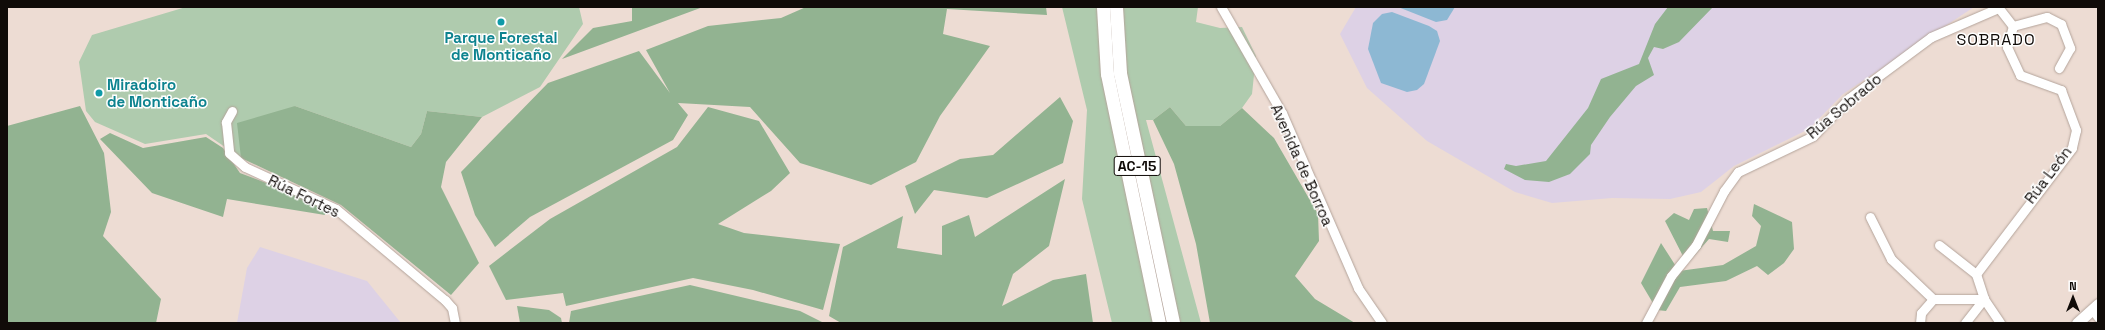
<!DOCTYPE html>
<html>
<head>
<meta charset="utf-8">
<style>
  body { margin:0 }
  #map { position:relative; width:2105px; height:330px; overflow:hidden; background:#eddcd3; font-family:"Space Grotesk",sans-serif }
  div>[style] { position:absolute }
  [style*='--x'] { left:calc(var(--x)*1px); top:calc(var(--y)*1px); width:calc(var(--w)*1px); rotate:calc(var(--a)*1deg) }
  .industrial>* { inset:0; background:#ddd1e5 }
  .green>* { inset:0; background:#afcbae }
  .forest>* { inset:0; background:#92b391 }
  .water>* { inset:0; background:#8db8d3 }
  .roads { filter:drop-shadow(0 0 1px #b4a49b) drop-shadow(0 0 1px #b4a49b) }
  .minor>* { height:9px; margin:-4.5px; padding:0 4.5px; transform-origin:4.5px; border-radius:4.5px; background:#fff }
  .major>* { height:11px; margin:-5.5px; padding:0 5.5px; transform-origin:5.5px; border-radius:5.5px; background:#fff }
  .highway>* { height:13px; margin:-6.5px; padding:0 6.5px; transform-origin:6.5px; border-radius:6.5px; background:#fff }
  .dots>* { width:11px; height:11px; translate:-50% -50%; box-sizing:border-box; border:2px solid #fff; border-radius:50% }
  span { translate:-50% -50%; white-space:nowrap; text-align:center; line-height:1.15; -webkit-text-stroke:3px #fff; paint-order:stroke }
  .shield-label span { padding:1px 3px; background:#fff; border:1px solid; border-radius:3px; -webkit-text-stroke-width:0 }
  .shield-label { font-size:14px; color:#100b08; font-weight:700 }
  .culture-label { font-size:15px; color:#0d838f; font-weight:700 }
  .left { translate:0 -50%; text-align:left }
  .street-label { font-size:15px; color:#100b08 }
  .neighbourhood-label { font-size:16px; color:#100b08; letter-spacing:1px }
  .frame { position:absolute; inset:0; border:8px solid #100b08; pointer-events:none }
  .north { position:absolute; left:2053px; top:278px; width:40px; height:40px; -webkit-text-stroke:3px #fff; paint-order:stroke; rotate:0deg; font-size:11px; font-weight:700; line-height:16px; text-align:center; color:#100b08 }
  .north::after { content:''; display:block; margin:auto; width:14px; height:18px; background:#100b08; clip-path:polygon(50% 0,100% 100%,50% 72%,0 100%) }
</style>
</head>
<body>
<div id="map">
  <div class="industrial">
    <div style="clip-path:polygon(1356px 7px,1974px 7px,1843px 94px,1809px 129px,1734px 166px,1701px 192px,1670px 199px,1612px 198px,1552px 203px,1515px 192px,1427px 141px,1367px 88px,1340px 34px)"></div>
    <div style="clip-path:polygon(260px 247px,367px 281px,401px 323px,237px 323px,247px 268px)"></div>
  </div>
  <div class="green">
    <div style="clip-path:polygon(186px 7px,579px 7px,583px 24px,540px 87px,482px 117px,427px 111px,421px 134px,411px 147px,295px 106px,241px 158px,206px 134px,145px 144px,95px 122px,86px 111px,79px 62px,92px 35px)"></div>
    <div style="clip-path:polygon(1062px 7px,1198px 7px,1196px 22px,1220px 28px,1242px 27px,1256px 56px,1252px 94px,1242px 108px,1220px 126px,1186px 126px,1170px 107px,1153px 120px,1146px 120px,1201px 323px,1112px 323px,1082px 199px,1087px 110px)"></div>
  </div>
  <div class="forest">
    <div style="clip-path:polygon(632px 7px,703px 7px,562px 59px,593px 28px,632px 21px)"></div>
    <div style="clip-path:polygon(806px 7px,1046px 7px,1047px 15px,947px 9px,943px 34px,990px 46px,940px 116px,916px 162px,871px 185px,800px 163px,750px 107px,678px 103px,688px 115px,673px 140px,530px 217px,495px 247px,475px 215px,461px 172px,548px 83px,639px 51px,670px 93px,646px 50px,708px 26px,781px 18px)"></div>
    <div style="clip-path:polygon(1668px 7px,1713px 7px,1679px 42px,1663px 49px,1654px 47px,1648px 58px,1654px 75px,1636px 86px,1610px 117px,1591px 145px,1590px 154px,1570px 174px,1549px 182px,1525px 180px,1504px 169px,1506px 164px,1516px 166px,1546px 161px,1588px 108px,1601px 79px,1639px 64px,1655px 24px)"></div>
    <div style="clip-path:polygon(1060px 97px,1073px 121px,1063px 163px,987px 198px,934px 190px,915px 214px,905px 186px,960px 159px,993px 155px)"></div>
    <div style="clip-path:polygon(80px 106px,104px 153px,111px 212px,103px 236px,161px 299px,156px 323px,7px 323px,7px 126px)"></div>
    <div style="clip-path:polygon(295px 106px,411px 147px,421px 134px,427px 111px,482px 117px,446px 162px,441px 187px,479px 263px,451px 295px,341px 205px,241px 158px,237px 123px)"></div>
    <div style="clip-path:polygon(708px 107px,759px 121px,790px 173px,771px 191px,718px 224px,744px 233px,840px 244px,823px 310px,753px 290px,693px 278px,566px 306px,563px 293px,506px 300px,489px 266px,550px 219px,677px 147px)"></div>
    <div style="clip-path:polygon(1170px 107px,1186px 126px,1220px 126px,1242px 108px,1274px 138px,1318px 214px,1319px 241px,1295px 276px,1315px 299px,1355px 323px,1210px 323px,1196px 244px,1174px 164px,1153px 120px)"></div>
    <div style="clip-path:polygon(110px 133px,143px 148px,206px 137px,223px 148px,240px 173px,327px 206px,325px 215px,227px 199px,223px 217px,152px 193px,100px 139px)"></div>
    <div style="clip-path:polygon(1065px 179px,1049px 246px,1013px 274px,1002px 306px,1053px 280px,1086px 274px,1093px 323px,841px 323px,829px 316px,843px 247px,903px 216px,897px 248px,942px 255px,942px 226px,969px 215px,975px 237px)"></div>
    <div style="clip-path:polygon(1754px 204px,1792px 222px,1794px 249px,1784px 263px,1768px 275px,1757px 266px,1726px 281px,1680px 287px,1666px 311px,1657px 310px,1641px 283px,1661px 243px,1679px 271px,1723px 265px,1756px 246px,1761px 226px,1752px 216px)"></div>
    <div style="clip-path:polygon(1707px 208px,1713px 231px,1730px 231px,1728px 242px,1709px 239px,1687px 264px,1665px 221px,1674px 213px,1689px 220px,1694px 209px)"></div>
    <div style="clip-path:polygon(690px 285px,800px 311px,824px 323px,569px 323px,571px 311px)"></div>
    <div style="clip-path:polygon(517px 306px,549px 310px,561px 318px,562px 323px,520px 323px)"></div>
  </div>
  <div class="water">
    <div style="clip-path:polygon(1398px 7px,1455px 7px,1447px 20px,1436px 22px)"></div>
    <div style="clip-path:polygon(1392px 12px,1429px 26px,1437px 31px,1440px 41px,1424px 84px,1417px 90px,1407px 92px,1381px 83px,1368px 49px,1373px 23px,1382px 14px)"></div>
  </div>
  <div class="roads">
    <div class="minor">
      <div style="--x:1221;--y:7;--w:122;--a:60.1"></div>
      <div style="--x:1282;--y:113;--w:191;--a:66.5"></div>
      <div style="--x:1358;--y:288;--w:42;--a:55.6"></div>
      <div style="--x:1998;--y:7;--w:24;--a:52"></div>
      <div style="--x:2013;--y:26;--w:22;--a:106"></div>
      <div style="--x:2007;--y:47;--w:31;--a:65"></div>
      <div style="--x:2020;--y:75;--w:44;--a:20.1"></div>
      <div style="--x:2061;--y:90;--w:43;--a:69.4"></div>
      <div style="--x:2076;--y:130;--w:18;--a:103"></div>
      <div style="--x:2072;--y:148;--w:158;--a:127.3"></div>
      <div style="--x:1976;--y:274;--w:26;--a:72"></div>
      <div style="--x:1984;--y:299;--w:29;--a:56"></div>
      <div style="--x:2013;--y:26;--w:35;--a:-15"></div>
      <div style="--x:2047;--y:17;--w:16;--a:27"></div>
      <div style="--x:2061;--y:24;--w:26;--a:69"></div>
      <div style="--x:2070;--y:48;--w:23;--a:119"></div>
      <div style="--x:232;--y:111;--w:13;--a:119"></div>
      <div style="--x:226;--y:122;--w:31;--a:84"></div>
      <div style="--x:229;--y:153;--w:21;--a:41"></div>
      <div style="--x:245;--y:167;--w:100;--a:24.8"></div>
      <div style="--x:336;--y:209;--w:142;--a:39.9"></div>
      <div style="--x:445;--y:300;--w:11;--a:49"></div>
      <div style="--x:452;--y:308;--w:15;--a:79"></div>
      <div style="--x:1870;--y:217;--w:47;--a:63.4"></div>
      <div style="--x:1891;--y:259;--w:58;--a:43.6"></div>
      <div style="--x:1933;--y:299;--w:51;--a:0"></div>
      <div style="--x:1939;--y:245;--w:47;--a:38.1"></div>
      <div style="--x:2092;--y:309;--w:10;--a:53"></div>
      <div style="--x:1646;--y:323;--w:53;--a:-62"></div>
      <div style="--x:1671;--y:276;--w:40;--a:-51"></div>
      <div style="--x:1696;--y:245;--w:61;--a:-62.6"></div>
      <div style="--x:1724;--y:191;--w:24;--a:-54"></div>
      <div style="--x:1738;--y:172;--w:83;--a:-25.6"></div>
      <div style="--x:1813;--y:136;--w:52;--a:-46.5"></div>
      <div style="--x:1849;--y:98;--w:102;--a:-36.6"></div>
      <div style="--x:1931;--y:37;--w:73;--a:-23.4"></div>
      <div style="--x:1920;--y:323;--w:10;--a:-84"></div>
      <div style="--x:1921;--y:313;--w:18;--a:-49"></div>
      <div style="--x:1965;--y:323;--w:31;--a:-52"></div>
    </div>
    <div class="major">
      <div style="--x:2077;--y:323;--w:28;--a:-42"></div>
    </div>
    <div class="highway">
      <div style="--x:1103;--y:7;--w:67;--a:86.6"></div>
      <div style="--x:1107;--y:74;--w:254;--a:78.2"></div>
      <div style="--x:1116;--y:7;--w:66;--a:86.5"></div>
      <div style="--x:1120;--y:73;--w:256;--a:78"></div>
    </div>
  </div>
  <div class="dots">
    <div style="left:501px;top:22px;background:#0f9aa8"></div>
    <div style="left:99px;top:93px;background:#0f9aa8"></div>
  </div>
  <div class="shield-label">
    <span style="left:1137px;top:166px">AC-15</span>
  </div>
  <div class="culture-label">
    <span style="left:501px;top:46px">Parque Forestal<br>de Monticaño</span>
    <span class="left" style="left:107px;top:93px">Miradoiro<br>de Monticaño</span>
  </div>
  <div class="street-label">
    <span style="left:1844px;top:106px;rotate:-40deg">Rúa Sobrado</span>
    <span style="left:1302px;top:165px;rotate:66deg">Avenida de Borroa</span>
    <span style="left:2048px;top:175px;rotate:-53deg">Rúa León</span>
    <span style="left:304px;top:196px;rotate:26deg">Rúa Fortes</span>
  </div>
  <div class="neighbourhood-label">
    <span style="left:1996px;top:40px">SOBRADO</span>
  </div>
  <div class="frame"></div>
  <div class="north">N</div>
</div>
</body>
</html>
